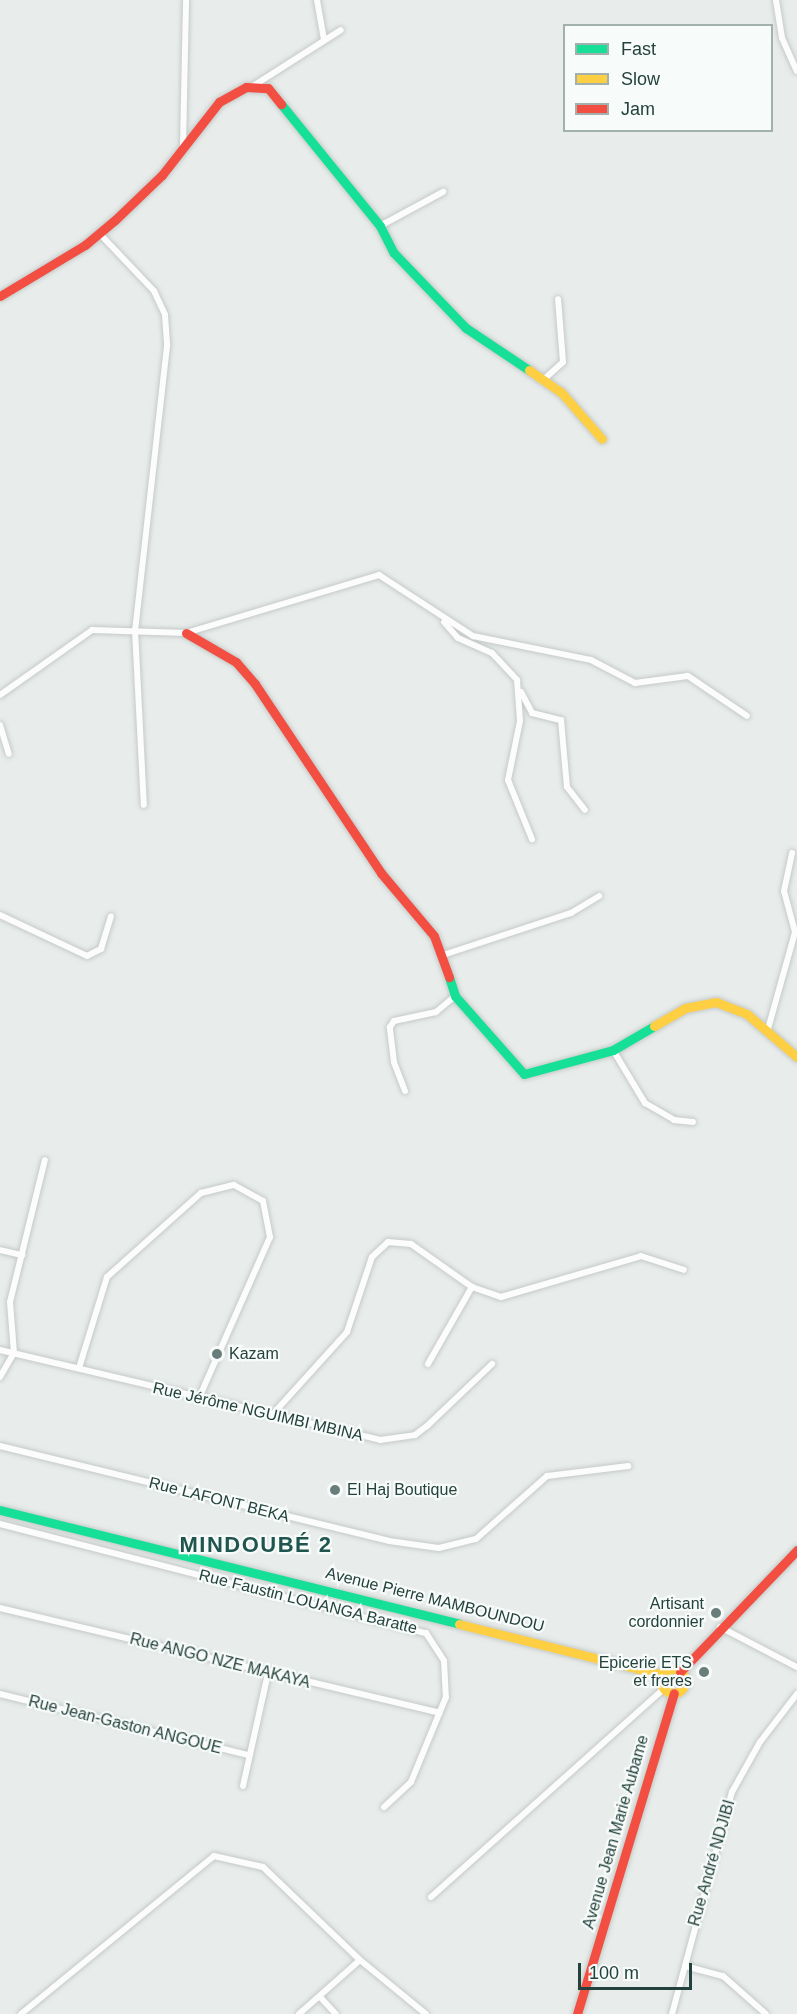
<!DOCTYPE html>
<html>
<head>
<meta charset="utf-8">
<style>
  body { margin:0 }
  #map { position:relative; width:797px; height:2014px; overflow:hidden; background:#e8edeb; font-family:Helvetica,sans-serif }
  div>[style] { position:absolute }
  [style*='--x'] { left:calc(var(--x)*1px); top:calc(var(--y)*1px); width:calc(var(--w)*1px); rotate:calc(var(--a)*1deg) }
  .roads { filter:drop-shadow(0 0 2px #c5cac8) drop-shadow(0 0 2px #c5cac8) }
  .street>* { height:6px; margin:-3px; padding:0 3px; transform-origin:3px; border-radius:3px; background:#fcfcfc }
  .fast>* { height:9px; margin:-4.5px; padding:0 4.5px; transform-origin:4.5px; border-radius:4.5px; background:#16e098 }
  .slow>* { height:9px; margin:-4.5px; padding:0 4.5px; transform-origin:4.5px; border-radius:4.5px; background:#ffcf43 }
  .slow>.ring { margin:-4.5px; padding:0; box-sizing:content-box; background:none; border:9px solid #ffcf43; border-radius:50% }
  .jam>* { height:9px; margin:-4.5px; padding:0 4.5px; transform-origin:4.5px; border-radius:4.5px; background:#f24e42 }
  .dots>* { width:16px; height:16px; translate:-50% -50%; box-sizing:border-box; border:3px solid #f7fbf9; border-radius:50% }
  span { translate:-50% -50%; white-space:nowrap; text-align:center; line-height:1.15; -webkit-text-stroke:4.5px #f7fbf9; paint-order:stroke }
  .poi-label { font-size:16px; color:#24423d }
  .left { translate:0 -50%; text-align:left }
  .right { translate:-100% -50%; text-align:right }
  .street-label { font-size:16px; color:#24423d }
  .district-label { font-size:22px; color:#1f554e; font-weight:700; letter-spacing:1.5px }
  .legend { position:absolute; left:563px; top:24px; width:210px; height:108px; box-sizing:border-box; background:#f7fbf9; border:2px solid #a3b1ae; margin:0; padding:8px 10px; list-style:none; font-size:18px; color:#24423d }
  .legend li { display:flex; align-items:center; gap:12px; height:30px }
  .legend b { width:30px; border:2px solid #a3b1ae }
  .scale { position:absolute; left:578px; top:1963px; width:114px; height:27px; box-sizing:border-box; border:3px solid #24423d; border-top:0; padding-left:8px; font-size:18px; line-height:21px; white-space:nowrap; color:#24423d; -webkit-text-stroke:4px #f7fbf9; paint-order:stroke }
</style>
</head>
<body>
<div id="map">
  <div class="roads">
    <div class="street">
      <div style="--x:317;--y:0;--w:40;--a:80"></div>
      <div style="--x:776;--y:0;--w:38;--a:81"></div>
      <div style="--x:782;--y:38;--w:36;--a:66"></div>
      <div style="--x:253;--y:86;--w:104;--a:-32.5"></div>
      <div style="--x:183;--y:146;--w:146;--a:-88.8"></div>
      <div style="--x:380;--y:226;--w:72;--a:-28.4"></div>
      <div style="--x:99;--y:233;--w:80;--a:46.5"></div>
      <div style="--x:154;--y:291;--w:26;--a:65"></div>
      <div style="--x:165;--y:315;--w:31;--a:86"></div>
      <div style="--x:167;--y:346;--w:286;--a:96.4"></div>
      <div style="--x:135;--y:630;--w:175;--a:87.1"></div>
      <div style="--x:542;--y:381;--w:28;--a:-42"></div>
      <div style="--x:563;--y:362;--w:63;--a:-94.5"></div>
      <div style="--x:444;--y:622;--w:21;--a:49"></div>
      <div style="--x:458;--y:638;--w:37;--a:24"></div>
      <div style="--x:492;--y:653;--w:37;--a:47"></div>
      <div style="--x:517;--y:680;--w:41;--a:85.8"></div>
      <div style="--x:520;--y:721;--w:60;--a:101.5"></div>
      <div style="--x:508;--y:780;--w:64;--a:67.9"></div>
      <div style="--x:521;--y:692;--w:24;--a:62"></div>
      <div style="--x:532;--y:713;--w:30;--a:14"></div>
      <div style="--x:561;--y:720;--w:67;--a:84.9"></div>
      <div style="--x:567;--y:787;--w:29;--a:52"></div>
      <div style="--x:0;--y:695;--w:113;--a:-35.2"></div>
      <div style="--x:92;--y:630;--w:94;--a:1.8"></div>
      <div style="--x:186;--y:633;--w:202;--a:-16.7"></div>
      <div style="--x:379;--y:575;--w:112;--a:33"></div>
      <div style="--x:473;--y:636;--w:120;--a:11.5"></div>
      <div style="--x:591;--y:660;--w:50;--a:27.6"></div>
      <div style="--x:635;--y:683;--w:53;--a:-7.5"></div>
      <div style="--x:688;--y:676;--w:71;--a:34.1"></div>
      <div style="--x:0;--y:725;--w:30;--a:73"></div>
      <div style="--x:0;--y:915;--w:96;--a:25.2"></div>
      <div style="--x:87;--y:956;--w:16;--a:-27"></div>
      <div style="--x:101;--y:949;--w:34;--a:-73"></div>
      <div style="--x:443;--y:955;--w:135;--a:-18.2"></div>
      <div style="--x:571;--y:913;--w:33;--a:-31"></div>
      <div style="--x:768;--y:1029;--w:101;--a:-74.4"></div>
      <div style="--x:795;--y:932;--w:42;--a:-105"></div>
      <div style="--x:784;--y:891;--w:39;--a:-78"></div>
      <div style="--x:613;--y:1050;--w:62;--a:58.9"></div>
      <div style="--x:645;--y:1103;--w:34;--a:30"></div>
      <div style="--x:674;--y:1120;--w:19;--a:6"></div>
      <div style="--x:405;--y:1091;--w:31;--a:-111"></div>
      <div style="--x:394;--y:1062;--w:35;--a:-97"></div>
      <div style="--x:390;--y:1027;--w:7;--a:-56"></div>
      <div style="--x:394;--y:1021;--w:43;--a:-12.1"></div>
      <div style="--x:436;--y:1012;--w:25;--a:-40"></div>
      <div style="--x:0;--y:1250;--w:23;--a:13"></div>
      <div style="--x:0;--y:1350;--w:391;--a:13.3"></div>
      <div style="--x:380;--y:1440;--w:35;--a:-8"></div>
      <div style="--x:415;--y:1435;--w:15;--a:-37"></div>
      <div style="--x:427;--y:1426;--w:90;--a:-43.6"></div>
      <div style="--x:428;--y:1364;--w:89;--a:-60.3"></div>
      <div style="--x:79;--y:1368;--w:95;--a:-72.9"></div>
      <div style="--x:107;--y:1277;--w:126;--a:-41.8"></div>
      <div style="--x:201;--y:1193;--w:34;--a:-14"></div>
      <div style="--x:234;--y:1185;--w:33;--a:29"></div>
      <div style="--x:263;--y:1201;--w:37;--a:79"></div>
      <div style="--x:270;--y:1237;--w:176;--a:113.8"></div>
      <div style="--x:0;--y:1377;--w:28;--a:-60"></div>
      <div style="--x:14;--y:1353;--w:51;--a:-94.5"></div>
      <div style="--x:10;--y:1302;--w:146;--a:-76.2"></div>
      <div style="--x:272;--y:1415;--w:112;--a:-47.9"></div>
      <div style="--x:347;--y:1332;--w:79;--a:-71.6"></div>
      <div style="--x:372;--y:1257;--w:22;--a:-43"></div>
      <div style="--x:388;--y:1242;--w:23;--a:5"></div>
      <div style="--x:411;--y:1244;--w:75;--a:35.2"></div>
      <div style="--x:472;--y:1287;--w:31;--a:19"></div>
      <div style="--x:501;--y:1297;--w:146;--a:-16.3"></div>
      <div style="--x:641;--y:1256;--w:45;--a:18"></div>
      <div style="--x:0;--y:1446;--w:400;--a:13.7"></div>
      <div style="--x:389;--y:1541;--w:50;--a:8"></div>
      <div style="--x:439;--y:1548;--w:38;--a:-14"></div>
      <div style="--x:476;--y:1539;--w:95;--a:-41.6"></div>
      <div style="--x:547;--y:1476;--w:82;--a:-7"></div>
      <div style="--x:0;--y:1524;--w:440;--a:14.4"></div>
      <div style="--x:426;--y:1633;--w:33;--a:57"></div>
      <div style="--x:444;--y:1661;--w:36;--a:87"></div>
      <div style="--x:446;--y:1697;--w:92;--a:112.4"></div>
      <div style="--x:411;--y:1782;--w:37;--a:137"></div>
      <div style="--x:0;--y:1608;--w:452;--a:13.4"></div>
      <div style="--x:720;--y:1627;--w:87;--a:27.5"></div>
      <div style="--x:0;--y:1694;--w:256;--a:13.8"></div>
      <div style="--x:243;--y:1786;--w:116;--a:-77.5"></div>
      <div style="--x:431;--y:1897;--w:312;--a:-41.8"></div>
      <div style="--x:685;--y:1966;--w:39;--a:15"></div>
      <div style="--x:723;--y:1976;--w:57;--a:41.5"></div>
      <div style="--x:320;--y:1997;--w:23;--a:47"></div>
      <div style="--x:21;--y:2014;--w:249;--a:-39.3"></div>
      <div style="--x:214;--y:1856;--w:50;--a:12.7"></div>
      <div style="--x:263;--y:1867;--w:134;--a:43.8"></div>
      <div style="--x:360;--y:1960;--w:85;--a:39.3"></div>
      <div style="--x:299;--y:2014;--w:81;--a:-41.5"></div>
      <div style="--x:672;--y:2014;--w:230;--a:-74.9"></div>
      <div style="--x:732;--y:1792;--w:57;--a:-60.8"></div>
      <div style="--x:760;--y:1742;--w:61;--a:-52.4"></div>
    </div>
    <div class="fast">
      <div style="--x:281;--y:104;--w:157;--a:50.9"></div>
      <div style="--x:380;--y:226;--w:30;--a:63"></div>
      <div style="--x:394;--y:253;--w:104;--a:46.2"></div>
      <div style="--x:466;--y:328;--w:76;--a:33.7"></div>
      <div style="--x:449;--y:977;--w:20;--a:72"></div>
      <div style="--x:455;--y:996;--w:104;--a:48.5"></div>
      <div style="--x:524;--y:1074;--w:92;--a:-15.1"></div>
      <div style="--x:613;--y:1050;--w:48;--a:-30.3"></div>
      <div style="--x:0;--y:1510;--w:473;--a:13.9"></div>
    </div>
    <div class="slow">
      <div style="--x:529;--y:370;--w:39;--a:35"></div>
      <div style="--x:561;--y:392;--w:62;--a:48.9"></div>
      <div style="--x:654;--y:1026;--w:36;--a:-30"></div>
      <div style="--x:685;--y:1008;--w:32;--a:-11"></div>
      <div style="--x:716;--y:1002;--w:33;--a:21"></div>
      <div style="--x:747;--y:1014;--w:66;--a:40.7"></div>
      <div style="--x:459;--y:1624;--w:210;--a:14"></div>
      <div class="ring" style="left:661px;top:1669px;width:15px;height:15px"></div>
    </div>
    <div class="jam">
      <div style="--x:0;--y:296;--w:99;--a:-31"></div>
      <div style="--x:85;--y:245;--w:39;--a:-40"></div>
      <div style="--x:115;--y:220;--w:65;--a:-43.8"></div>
      <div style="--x:162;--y:175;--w:93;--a:-52"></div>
      <div style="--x:219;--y:102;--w:31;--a:-29"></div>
      <div style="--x:246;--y:87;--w:22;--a:3"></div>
      <div style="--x:268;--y:88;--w:21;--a:51"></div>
      <div style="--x:186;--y:633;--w:58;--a:30.1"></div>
      <div style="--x:236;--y:662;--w:29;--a:49"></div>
      <div style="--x:255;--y:684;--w:227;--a:56.3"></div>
      <div style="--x:381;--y:873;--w:82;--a:49.9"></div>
      <div style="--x:434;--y:936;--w:44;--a:69.9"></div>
      <div style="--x:680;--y:1672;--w:169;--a:-46.2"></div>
      <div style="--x:577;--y:2014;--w:335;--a:-73.2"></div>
    </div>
  </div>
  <div class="dots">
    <div style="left:217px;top:1354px;background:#697e7a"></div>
    <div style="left:335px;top:1490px;background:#697e7a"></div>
    <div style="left:716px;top:1613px;background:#697e7a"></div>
    <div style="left:704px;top:1672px;background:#697e7a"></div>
  </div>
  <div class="poi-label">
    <span class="left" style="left:229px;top:1354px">Kazam</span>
    <span class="left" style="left:347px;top:1490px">El Haj Boutique</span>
    <span class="right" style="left:704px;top:1613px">Artisant<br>cordonnier</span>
    <span class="right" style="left:692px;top:1672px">Epicerie ETS<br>et freres</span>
  </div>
  <div class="street-label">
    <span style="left:258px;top:1412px;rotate:13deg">Rue Jérôme NGUIMBI MBINA</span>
    <span style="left:219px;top:1500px;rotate:14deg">Rue LAFONT BEKA</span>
    <span style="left:435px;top:1600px;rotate:14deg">Avenue Pierre MAMBOUNDOU</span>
    <span style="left:308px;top:1602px;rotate:14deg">Rue Faustin LOUANGA Baratte</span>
    <span style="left:220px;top:1661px;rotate:14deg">Rue ANGO NZE MAKAYA</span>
    <span style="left:125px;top:1725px;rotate:14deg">Rue Jean-Gaston ANGOUE</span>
    <span style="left:616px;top:1832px;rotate:-74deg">Avenue Jean Marie Aubame</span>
    <span style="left:712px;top:1863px;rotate:-74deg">Rue André NDJIBI</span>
  </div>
  <div class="district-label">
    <span style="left:256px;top:1545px">MINDOUBÉ 2</span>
  </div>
  <ul class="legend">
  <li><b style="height:8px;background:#16e098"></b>Fast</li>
  <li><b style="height:8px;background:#ffcf43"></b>Slow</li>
  <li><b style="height:8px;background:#f24e42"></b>Jam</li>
  </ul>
  <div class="scale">100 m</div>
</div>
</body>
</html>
